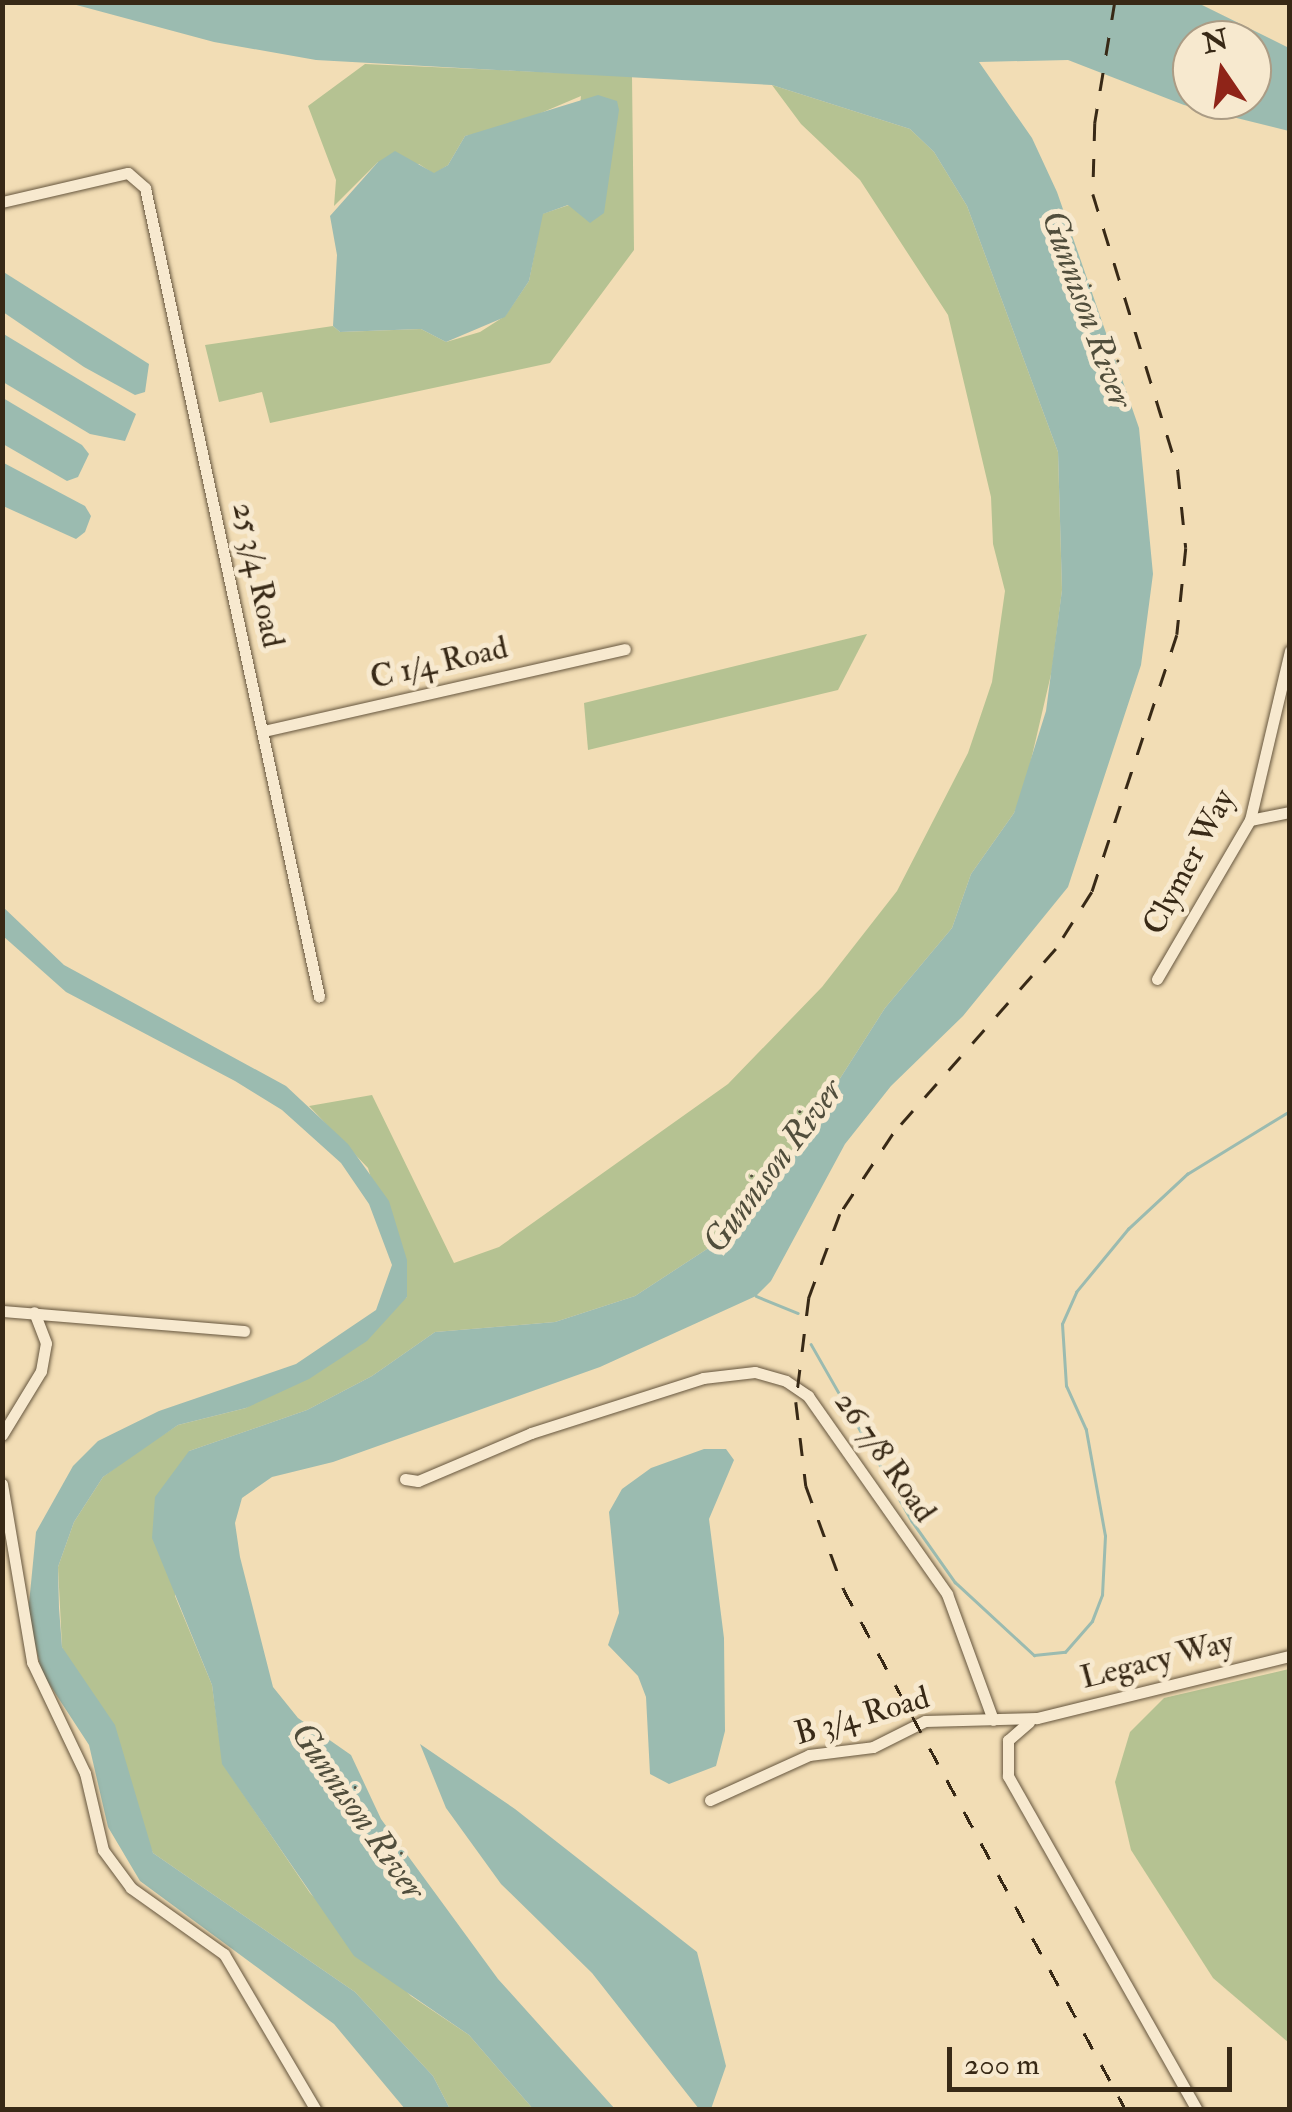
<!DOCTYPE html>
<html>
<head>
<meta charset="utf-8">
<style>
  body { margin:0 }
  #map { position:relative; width:1292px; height:2112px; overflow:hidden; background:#f2ddb5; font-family:"IM FELL Double Pica",serif }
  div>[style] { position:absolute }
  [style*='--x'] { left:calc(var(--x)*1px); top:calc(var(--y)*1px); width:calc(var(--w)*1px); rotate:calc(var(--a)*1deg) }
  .green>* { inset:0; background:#b5c292 }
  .water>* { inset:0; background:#9bbbb0 }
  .stream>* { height:2.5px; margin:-1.25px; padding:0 1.25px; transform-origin:1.25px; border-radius:1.25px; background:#9bbbb0 }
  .roads { filter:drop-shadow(0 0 2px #66563e) drop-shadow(0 0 2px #66563e) }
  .minor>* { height:11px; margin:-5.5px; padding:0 5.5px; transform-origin:5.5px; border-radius:5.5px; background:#f7e9cf }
  .rail>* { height:2.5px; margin-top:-1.25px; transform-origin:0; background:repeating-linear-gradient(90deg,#382916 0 18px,transparent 0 36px) }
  span { translate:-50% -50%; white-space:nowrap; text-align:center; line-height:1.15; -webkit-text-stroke:10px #f7e9cf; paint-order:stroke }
  .street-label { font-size:32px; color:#382916 }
  .water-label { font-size:35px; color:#514e3c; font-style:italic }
  .frame { position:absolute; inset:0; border:5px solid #382916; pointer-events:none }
  .north { position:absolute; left:1172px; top:20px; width:100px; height:100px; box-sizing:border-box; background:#f7e9cf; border:2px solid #ab9c85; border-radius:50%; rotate:347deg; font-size:28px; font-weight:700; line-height:40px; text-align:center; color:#382916 }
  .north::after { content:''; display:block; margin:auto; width:35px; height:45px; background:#8f2418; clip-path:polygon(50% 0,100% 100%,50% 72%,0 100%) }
  .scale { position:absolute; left:947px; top:2047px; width:285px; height:45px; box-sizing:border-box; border:5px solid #382916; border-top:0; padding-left:12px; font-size:30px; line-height:35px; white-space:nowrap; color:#382916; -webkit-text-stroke:8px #f7e9cf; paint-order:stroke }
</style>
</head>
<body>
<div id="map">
  <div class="green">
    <div style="clip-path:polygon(365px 64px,632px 76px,634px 250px,550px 363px,270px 423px,262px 392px,219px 402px,205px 345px,333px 326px,340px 332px,421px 329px,446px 342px,480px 332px,505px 316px,529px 281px,542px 214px,569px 205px,581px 96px,508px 127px,465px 136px,448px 165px,434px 174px,419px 164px,378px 162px,334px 206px,336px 180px,308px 106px)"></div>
    <div style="clip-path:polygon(772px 85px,910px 129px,934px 152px,967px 206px,1058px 452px,1062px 590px,1052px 670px,1025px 786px,1014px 813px,971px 874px,952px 928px,885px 1008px,802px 1138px,730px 1234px,635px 1296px,555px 1322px,435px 1332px,372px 1376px,307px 1410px,189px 1451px,175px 1596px,212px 1685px,223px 1764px,310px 1893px,411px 1996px,469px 2035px,533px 2109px,450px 2109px,433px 2076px,355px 1992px,153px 1853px,62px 1647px,58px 1567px,74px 1522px,103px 1477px,132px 1455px,178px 1425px,246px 1408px,407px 1297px,368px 1168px,309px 1106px,372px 1095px,454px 1263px,499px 1247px,728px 1084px,822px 987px,897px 891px,968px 753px,992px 682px,1005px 591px,993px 544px,991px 497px,948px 315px,860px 180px,801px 124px)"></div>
    <div style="clip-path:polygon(867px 634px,838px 690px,588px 750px,584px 703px)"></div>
    <div style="clip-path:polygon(1289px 1669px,1290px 1669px,1289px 2043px,1213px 1978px,1131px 1850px,1115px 1782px,1130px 1732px,1164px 1698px)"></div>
  </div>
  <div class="water">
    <div style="clip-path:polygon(evenodd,1198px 3px,1289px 48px,1289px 131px,1184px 105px,1068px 60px,979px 62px,1032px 138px,1057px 192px,1139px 428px,1153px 574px,1141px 665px,1068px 887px,963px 1016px,891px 1086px,845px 1144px,771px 1281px,756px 1296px,600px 1367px,333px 1462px,272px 1477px,242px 1498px,235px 1523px,240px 1557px,273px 1687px,298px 1718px,351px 1755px,381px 1819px,498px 1979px,615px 2109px,533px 2109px,469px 2035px,354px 1956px,222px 1764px,212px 1685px,152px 1538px,155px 1497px,189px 1451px,307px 1410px,372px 1376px,435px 1332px,555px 1322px,635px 1296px,730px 1234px,802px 1138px,885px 1008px,952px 928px,971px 874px,1014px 813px,1046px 711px,1062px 590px,1058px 452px,967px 206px,934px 152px,910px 129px,772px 85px,316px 60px,214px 42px,69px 3px,1198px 3px,1252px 40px,1252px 100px,1192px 100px,1192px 40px,1252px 40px)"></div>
    <div style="clip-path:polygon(598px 95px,617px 101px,619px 110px,604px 213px,590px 223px,568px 205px,543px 214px,529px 281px,505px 317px,446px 342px,421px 329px,340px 332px,333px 326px,337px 255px,330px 216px,378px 162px,395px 151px,434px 173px,448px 165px,465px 136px)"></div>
    <div style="clip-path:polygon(2px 271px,149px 364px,145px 392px,135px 395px,84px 367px,3px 312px)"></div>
    <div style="clip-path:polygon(2px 333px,136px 414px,125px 441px,90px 434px,3px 382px)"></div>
    <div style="clip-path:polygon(3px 398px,82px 445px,89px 454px,78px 477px,67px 481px,3px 444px)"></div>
    <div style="clip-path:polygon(2px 462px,85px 506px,91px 516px,85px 532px,76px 539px,3px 506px)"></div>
    <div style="clip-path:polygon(2px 906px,64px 965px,286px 1086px,348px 1144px,389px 1201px,407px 1260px,407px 1297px,367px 1341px,309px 1379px,246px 1408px,178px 1425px,103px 1477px,74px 1522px,58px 1567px,59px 1608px,62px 1647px,115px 1725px,153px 1853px,355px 1992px,433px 2076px,450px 2109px,405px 2109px,334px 2024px,140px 1881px,108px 1827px,89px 1745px,42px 1673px,28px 1614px,36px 1532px,73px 1466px,98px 1441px,159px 1411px,296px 1364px,376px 1310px,392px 1265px,369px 1204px,341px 1163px,282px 1110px,235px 1081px,66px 992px,3px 936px)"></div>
    <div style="clip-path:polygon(704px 1449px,726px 1449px,734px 1460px,709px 1519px,724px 1638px,725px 1731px,716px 1766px,669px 1784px,650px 1774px,646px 1697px,638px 1676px,608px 1645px,619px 1613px,609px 1512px,622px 1489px,651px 1468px)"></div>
    <div style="clip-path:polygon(420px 1744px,515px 1809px,697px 1952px,726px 2066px,711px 2109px,699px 2109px,592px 1973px,501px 1884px,446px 1808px)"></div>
  </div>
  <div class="stream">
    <div style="--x:756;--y:1296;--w:45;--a:22"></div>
    <div style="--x:811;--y:1344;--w:204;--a:60.3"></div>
    <div style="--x:912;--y:1521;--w:75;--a:54.8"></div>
    <div style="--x:955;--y:1582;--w:108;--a:42.7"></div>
    <div style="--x:1034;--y:1655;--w:31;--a:-6"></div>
    <div style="--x:1065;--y:1652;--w:41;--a:-48.9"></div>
    <div style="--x:1092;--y:1621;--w:28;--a:-69"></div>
    <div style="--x:1102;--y:1595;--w:59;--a:-87.1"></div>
    <div style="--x:1105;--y:1536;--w:108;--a:-100.2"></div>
    <div style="--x:1086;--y:1430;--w:48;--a:-114.4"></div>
    <div style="--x:1066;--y:1386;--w:62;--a:-93.7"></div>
    <div style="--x:1062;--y:1324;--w:35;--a:-66"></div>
    <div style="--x:1076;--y:1292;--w:82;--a:-50.5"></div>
    <div style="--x:1128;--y:1229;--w:81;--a:-43"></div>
    <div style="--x:1187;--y:1174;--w:121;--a:-31.5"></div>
  </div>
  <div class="roads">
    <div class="minor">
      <div style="--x:2;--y:202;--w:129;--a:-13"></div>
      <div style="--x:128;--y:173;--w:23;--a:41"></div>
      <div style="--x:145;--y:188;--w:827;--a:77.85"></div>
      <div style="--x:264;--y:731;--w:370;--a:-12.8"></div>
      <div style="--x:1250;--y:820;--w:41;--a:-11.3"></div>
      <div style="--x:1157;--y:979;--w:184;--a:-59.7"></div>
      <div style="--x:1250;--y:820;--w:174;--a:-76.7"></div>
      <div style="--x:2;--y:1311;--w:243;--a:4.7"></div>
      <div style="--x:2;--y:1435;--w:75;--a:-58.6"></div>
      <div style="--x:41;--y:1371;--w:28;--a:-80"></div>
      <div style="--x:46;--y:1343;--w:33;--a:-111"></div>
      <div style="--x:405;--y:1479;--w:13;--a:9"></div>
      <div style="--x:418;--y:1481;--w:123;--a:-23"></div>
      <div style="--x:531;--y:1433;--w:181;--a:-17.7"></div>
      <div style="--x:703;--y:1378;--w:52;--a:-6.6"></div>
      <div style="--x:755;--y:1372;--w:32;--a:16"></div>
      <div style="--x:786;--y:1381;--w:27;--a:34"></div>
      <div style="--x:808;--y:1396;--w:242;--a:54.9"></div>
      <div style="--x:947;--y:1594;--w:134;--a:69.9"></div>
      <div style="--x:2;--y:1484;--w:181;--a:80.4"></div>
      <div style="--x:32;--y:1662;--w:123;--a:64.5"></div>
      <div style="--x:85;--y:1773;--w:79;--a:76.8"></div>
      <div style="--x:103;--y:1850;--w:47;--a:53.6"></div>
      <div style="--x:131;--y:1888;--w:114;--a:35.4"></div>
      <div style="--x:224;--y:1954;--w:181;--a:59.5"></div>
      <div style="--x:1029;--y:1722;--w:28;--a:139"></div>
      <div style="--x:1008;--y:1740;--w:36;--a:90"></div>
      <div style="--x:1008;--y:1776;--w:384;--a:60.5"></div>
      <div style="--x:710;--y:1800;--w:109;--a:-24.4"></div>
      <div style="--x:809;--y:1755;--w:64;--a:-7.1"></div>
      <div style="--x:873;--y:1747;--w:58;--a:-26.6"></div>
      <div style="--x:925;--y:1721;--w:112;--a:-1.5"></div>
      <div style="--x:1037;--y:1718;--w:260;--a:-13.8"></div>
    </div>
  </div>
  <div class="rail">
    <div style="--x:1115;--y:2;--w:123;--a:99.4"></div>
    <div style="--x:1095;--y:123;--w:71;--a:91.6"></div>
    <div style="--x:1093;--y:194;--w:290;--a:72.9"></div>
    <div style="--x:1178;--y:471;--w:77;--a:84.1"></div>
    <div style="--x:1186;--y:548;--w:87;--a:95.9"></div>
    <div style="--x:1177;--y:635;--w:271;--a:108.3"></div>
    <div style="--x:1092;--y:892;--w:67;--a:122.3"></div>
    <div style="--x:1056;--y:949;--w:247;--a:131.4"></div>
    <div style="--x:893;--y:1134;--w:96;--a:123.5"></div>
    <div style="--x:840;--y:1214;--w:90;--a:110.3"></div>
    <div style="--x:809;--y:1298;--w:105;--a:97.1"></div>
    <div style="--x:796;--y:1402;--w:85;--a:83.2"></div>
    <div style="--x:806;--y:1486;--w:111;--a:69.9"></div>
    <div style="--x:844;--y:1590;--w:592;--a:61.53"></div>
  </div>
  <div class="street-label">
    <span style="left:258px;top:575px;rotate:78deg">25 3/4 Road</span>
    <span style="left:439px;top:663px;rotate:-13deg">C 1/4 Road</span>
    <span style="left:1189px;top:862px;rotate:-62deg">Clymer Way</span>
    <span style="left:885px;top:1457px;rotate:55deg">26 7/8 Road</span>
    <span style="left:1157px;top:1660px;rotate:-14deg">Legacy Way</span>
    <span style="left:862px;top:1716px;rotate:-16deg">B 3/4 Road</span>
  </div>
  <div class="water-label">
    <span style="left:1087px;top:309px;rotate:70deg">Gunnison River</span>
    <span style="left:773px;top:1166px;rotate:-53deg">Gunnison River</span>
    <span style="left:358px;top:1811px;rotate:55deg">Gunnison River</span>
  </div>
  <div class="frame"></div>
  <div class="north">N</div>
  <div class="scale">200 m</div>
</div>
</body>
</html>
